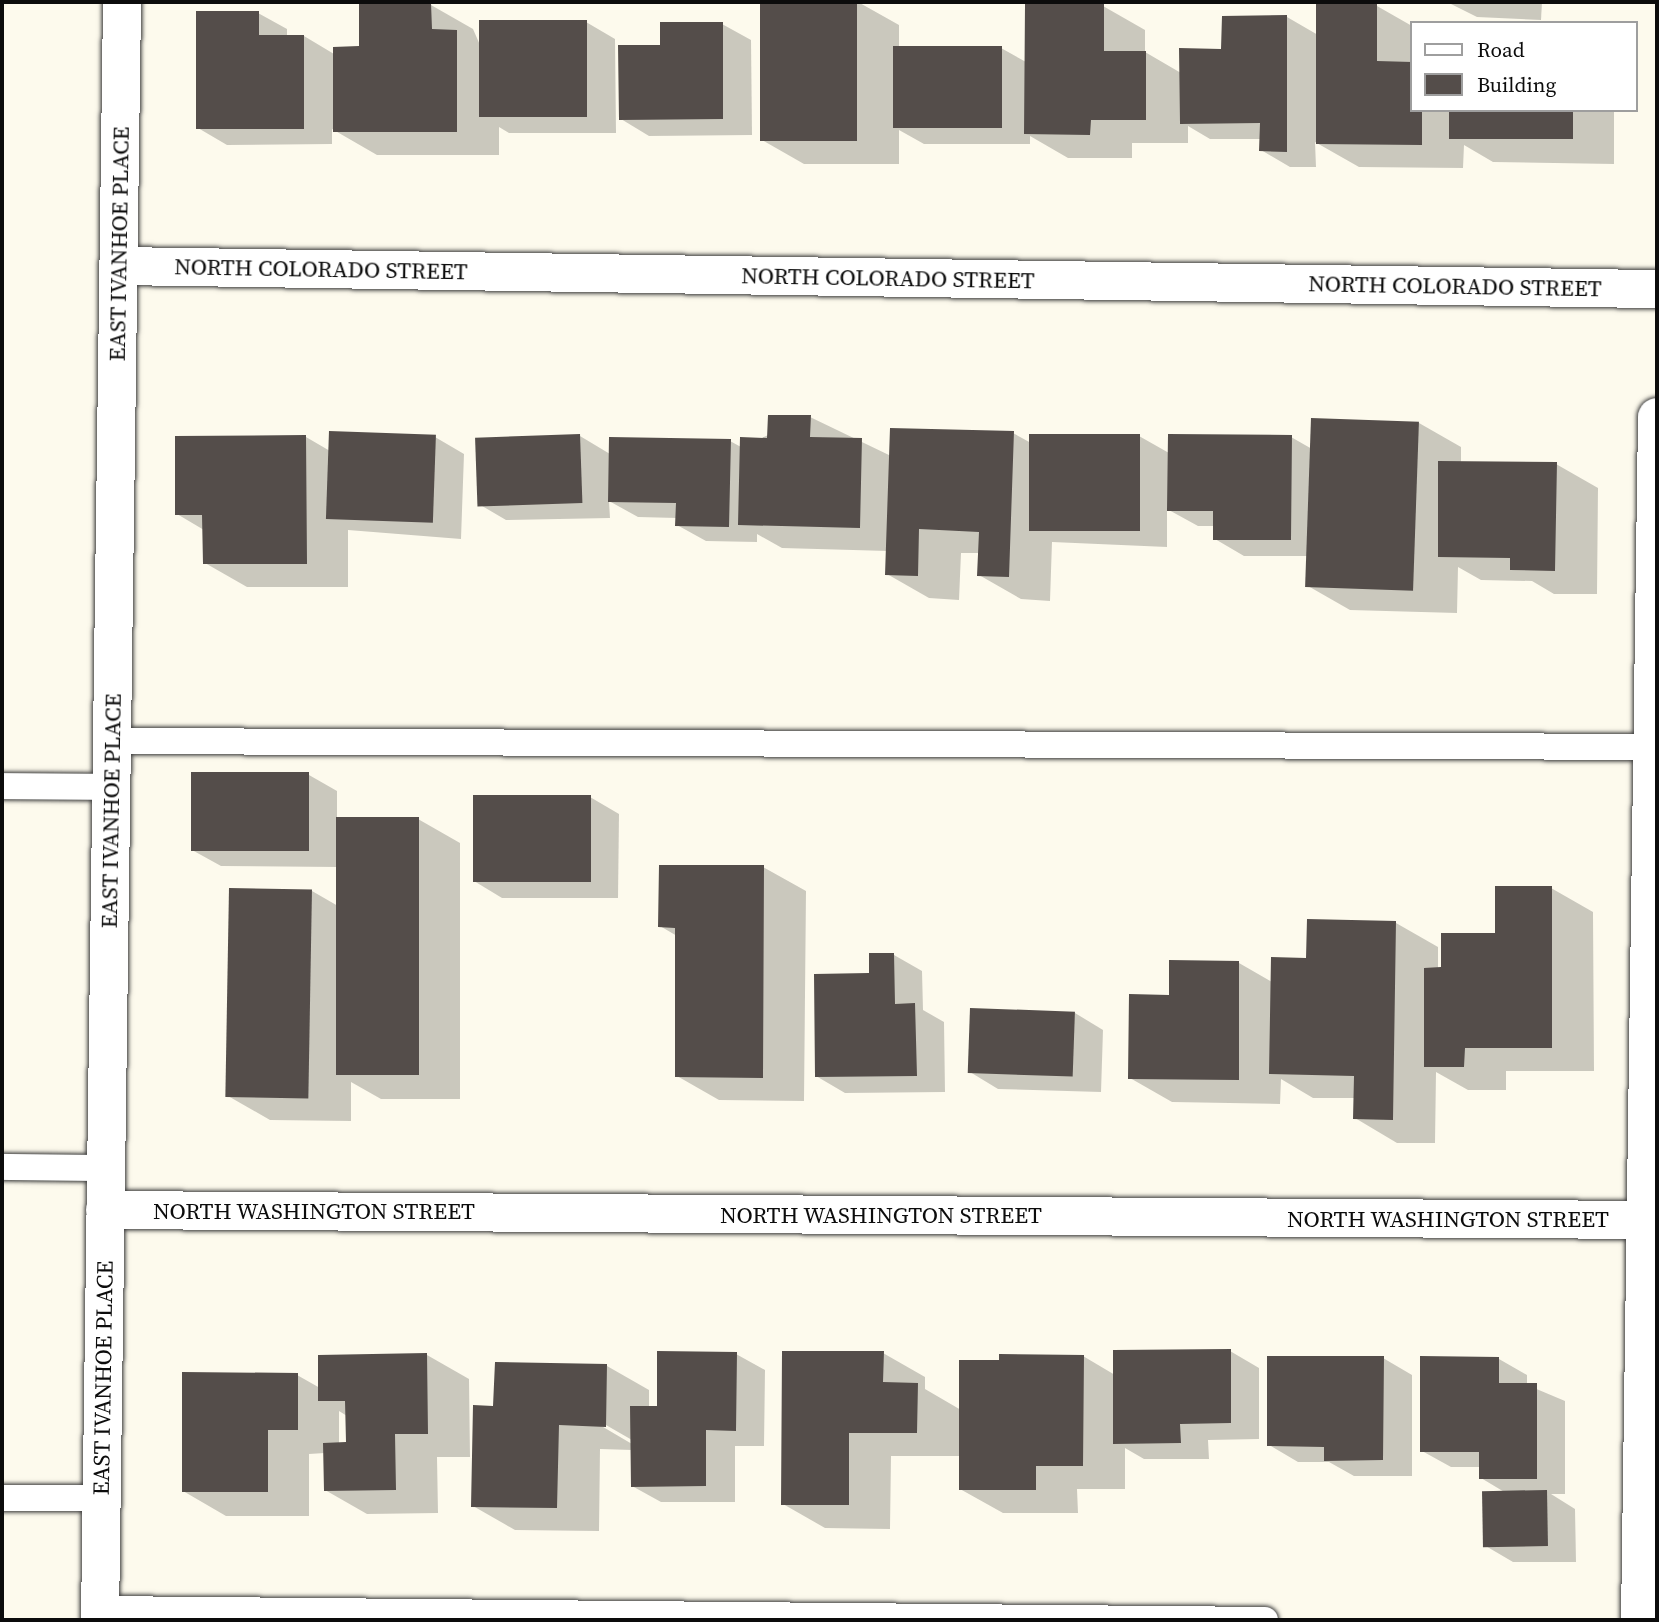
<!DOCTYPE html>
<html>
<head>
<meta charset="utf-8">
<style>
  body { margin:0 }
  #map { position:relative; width:1659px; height:1622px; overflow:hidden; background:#fdfaed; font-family:"Source Serif 4",serif }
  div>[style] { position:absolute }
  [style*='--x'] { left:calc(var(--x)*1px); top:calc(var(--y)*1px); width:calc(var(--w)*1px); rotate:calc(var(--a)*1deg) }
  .shadow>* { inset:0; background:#0003 }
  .building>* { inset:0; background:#544d4a; transform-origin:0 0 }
  .roads { filter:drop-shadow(0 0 2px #3f3f3f) drop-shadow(0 0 2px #3f3f3f) }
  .lane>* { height:26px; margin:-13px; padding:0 13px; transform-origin:13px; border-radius:13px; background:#fff }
  .street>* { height:38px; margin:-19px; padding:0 19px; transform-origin:19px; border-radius:19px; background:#fff }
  span { translate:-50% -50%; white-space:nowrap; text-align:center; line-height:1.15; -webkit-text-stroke:7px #fff; paint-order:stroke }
  .street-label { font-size:23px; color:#0c0c0c }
  .frame { position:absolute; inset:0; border:4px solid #0c0c0c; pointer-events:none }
  .legend { position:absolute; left:1410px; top:21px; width:228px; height:91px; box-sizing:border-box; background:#fff; border:2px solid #9e9e9e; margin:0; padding:9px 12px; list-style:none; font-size:21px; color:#0c0c0c }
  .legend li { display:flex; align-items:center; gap:14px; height:35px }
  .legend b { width:35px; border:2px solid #9e9e9e }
</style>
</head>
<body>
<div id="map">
  <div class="shadow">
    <div style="clip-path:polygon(762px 2px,858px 2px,899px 25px,899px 47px,1001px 48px,1026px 62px,1103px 6px,1145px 30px,1145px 52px,1181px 73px,1287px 17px,1318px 35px,1377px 6px,1412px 26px,1412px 110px,1614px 110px,1614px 164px,1493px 162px,1464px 145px,1463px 168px,1359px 167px,1315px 142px,1316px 167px,1290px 167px,1261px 150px,1261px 139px,1210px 139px,1188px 126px,1188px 143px,1132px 143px,1132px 158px,1068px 158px,1030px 136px,1030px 144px,924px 144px,899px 130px,899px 164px,804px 164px,762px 140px)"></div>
    <div style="clip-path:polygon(1447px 2px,1542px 2px,1541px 20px,1477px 17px)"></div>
    <div style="clip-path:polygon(431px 5px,473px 29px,480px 45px,586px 22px,615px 39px,616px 133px,509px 133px,499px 127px,499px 155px,377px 155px,332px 129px,332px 144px,227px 145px,198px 128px,258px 13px,287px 29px,287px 37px,304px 36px,334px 54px,361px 48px)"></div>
    <div style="clip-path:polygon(722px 24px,751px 40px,752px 135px,649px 136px,621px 119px,662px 47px)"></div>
    <div style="clip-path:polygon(810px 417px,891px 456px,1013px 433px,1031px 443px,1139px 436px,1169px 453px,1291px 437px,1312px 449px,1312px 420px,1419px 423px,1461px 447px,1461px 463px,1556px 464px,1598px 488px,1597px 594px,1554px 594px,1532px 581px,1481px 580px,1458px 567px,1457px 613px,1350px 610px,1308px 586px,1309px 556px,1244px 556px,1215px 539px,1215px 526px,1198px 526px,1167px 509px,1167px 547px,1052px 542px,1050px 601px,1021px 599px,979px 575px,980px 553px,961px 553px,959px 600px,929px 598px,887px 574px,888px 551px,782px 548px,757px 534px,757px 542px,706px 541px,677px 525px,677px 518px,638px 517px,609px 501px,610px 518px,506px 520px,477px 503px,580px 436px,610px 454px,730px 441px,741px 447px)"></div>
    <div style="clip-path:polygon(306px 437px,330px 451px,435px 437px,464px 454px,461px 539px,348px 530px,348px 587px,247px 587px,205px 563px,204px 530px,177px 514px)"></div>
    <div style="clip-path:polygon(309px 775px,337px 791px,337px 819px,418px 819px,460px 843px,460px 1099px,381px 1099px,351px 1082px,351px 1121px,270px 1120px,228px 1096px,312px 891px,338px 906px,338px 867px,221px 866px,192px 850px)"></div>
    <div style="clip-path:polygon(590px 797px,619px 814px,618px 898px,502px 898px,474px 881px)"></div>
    <div style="clip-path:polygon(763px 867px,806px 891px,804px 1101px,719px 1100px,677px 1076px,677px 936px,660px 926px)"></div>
    <div style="clip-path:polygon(1551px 888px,1593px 912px,1594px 1071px,1506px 1071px,1506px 1090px,1468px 1090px,1436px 1072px,1435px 1143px,1397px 1143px,1355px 1118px,1355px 1098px,1313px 1098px,1281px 1079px,1280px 1104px,1172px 1102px,1130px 1078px,1171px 997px,1239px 963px,1272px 982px,1396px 923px,1438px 947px,1438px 969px,1496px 935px)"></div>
    <div style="clip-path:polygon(894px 955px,922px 971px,923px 1010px,944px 1022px,945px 1092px,845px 1093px,816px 1076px,871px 975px)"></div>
    <div style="clip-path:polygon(1075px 1013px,1103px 1030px,1101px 1092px,998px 1089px,970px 1072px)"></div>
    <div style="clip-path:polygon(1230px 1351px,1259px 1368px,1259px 1439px,1208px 1440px,1209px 1459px,1144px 1459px,1125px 1448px,1125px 1489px,1077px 1489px,1078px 1513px,1003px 1513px,960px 1489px,961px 1456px,891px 1456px,890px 1529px,825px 1528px,783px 1504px,883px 1353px,925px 1377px,925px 1389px,961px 1410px,1083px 1356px,1115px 1375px)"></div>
    <div style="clip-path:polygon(evenodd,736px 1354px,765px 1370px,764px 1446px,735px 1446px,735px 1502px,661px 1502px,632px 1486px,632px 1450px,600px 1449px,599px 1531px,515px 1530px,473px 1506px,495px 1407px,607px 1366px,649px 1390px,649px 1408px,658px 1408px,736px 1354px,599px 1421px,632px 1440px,632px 1444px,598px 1424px,599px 1421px)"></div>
    <div style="clip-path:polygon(evenodd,427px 1355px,469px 1379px,470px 1457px,437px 1457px,438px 1513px,367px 1514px,325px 1490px,325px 1453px,309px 1454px,309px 1516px,226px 1516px,183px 1491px,297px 1375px,320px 1388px,427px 1355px,339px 1411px,347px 1416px,348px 1444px,339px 1444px,339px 1411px)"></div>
    <div style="clip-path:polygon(1383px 1358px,1412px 1375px,1412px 1476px,1354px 1476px,1329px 1462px,1298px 1462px,1269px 1445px)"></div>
    <div style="clip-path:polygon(1499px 1359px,1527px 1375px,1527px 1385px,1565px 1401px,1565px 1494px,1551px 1494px,1575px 1509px,1576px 1562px,1513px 1562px,1484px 1545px,1506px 1493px,1481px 1478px,1481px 1467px,1451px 1467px,1422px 1451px)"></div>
  </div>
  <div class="building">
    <div style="left:760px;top:2px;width:97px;height:139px"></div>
    <div style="clip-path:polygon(431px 3px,432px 29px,457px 30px,457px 132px,333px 132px,333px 47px,359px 46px,359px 4px)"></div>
    <div style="clip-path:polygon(1316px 3px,1377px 4px,1377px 61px,1412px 62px,1412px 110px,1422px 110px,1422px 145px,1316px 144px)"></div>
    <div style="clip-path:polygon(1025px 4px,1104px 4px,1104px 51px,1146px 51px,1146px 120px,1091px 120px,1090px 135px,1024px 134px)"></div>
    <div style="clip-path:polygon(196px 11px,259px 11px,259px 35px,304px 35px,304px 129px,196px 129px)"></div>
    <div style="clip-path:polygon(1287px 15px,1287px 152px,1259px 151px,1260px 123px,1180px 124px,1179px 48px,1221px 49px,1222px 16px)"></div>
    <div style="left:587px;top:20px;width:97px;height:108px;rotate:90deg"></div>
    <div style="clip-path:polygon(660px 22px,723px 22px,723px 119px,619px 120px,618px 45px,660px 45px)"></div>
    <div style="left:893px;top:46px;width:109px;height:82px"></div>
    <div style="left:1449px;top:110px;width:124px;height:29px"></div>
    <div style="clip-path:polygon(768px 415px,811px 415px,810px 437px,862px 438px,860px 528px,738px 525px,740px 437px,767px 438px)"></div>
    <div style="left:1311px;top:418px;width:108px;height:169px;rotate:2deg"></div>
    <div style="clip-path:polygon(890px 428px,1014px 431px,1009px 577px,977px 576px,979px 532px,919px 529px,918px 576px,885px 575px)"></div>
    <div style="left:329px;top:431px;width:107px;height:88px;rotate:2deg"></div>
    <div style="left:580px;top:434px;width:69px;height:105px;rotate:88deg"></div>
    <div style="left:1029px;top:434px;width:111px;height:97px"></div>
    <div style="clip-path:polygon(1168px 434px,1292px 435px,1291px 540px,1213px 540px,1213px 511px,1167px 511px)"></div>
    <div style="clip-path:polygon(306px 435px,307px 564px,203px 564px,202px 515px,175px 515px,175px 436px)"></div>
    <div style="clip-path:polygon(609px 437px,731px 439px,729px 527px,675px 526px,676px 503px,608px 502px)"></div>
    <div style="clip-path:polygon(1438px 461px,1557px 462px,1555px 571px,1510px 570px,1510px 558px,1438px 557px)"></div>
    <div style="left:191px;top:772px;width:118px;height:79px"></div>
    <div style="left:473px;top:795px;width:118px;height:87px"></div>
    <div style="left:336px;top:817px;width:83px;height:258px"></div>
    <div style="clip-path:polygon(659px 865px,764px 865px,763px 1078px,675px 1077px,675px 928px,658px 927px)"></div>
    <div style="clip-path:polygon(1495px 886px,1552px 886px,1552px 1048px,1465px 1048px,1464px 1067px,1424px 1067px,1424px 968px,1441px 967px,1441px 933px,1495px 933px)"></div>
    <div style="left:229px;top:888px;width:83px;height:209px;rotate:1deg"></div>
    <div style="clip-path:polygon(1307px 919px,1396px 921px,1393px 1120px,1353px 1119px,1354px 1076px,1269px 1074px,1271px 957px,1306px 958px)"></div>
    <div style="clip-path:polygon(869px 953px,894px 953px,895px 1004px,915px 1003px,917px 1076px,815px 1077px,814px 974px,869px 973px)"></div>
    <div style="clip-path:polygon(1169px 960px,1239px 961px,1239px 1080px,1128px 1079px,1129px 994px,1169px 995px)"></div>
    <div style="left:970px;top:1008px;width:105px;height:65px;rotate:2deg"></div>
    <div style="clip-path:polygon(1231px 1349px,1231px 1423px,1180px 1424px,1181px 1443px,1113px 1444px,1113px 1350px)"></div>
    <div style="clip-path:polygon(657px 1351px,737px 1352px,736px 1431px,706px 1430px,706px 1486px,631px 1487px,630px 1406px,657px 1406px)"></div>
    <div style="clip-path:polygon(782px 1351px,884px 1351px,883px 1382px,918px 1383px,917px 1433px,849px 1433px,849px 1505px,781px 1505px)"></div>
    <div style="clip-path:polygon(427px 1353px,428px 1434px,395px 1434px,396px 1490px,324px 1491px,323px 1443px,346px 1442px,345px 1401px,318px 1401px,318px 1355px)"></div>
    <div style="clip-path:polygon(999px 1354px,1084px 1355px,1083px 1466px,1036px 1466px,1036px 1490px,959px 1490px,959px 1360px,999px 1360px)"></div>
    <div style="clip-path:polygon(1267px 1356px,1384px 1356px,1383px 1460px,1324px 1461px,1324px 1447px,1267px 1446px)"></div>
    <div style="clip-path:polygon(1420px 1356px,1499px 1357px,1499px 1383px,1537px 1383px,1537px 1479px,1479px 1479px,1479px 1452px,1420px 1452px)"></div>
    <div style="clip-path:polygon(495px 1362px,607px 1364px,606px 1427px,559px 1425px,557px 1508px,471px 1507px,473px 1405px,493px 1406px)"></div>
    <div style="clip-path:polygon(182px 1372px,298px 1373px,298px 1430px,268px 1430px,268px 1492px,182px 1492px)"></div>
    <div style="left:1547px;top:1490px;width:56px;height:65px;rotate:89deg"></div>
  </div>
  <div class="roads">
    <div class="lane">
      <div style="--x:111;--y:741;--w:1546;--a:0.22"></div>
      <div style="--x:2;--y:786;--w:109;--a:0.5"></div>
      <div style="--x:2;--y:1167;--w:104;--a:0.6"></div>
      <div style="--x:2;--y:1498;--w:99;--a:0"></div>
      <div style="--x:100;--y:1609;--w:1165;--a:0.54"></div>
    </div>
    <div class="street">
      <div style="--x:118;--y:266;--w:1539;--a:0.86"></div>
      <div style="--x:105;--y:1210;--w:1552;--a:0.37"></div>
      <div style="--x:100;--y:1620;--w:1618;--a:-89.22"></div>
      <div style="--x:1640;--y:1620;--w:1203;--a:-89.19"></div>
    </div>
  </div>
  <div class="street-label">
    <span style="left:119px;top:244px;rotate:-89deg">EAST IVANHOE PLACE</span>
    <span style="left:321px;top:269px;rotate:1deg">NORTH COLORADO STREET</span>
    <span style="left:888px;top:278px;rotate:1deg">NORTH COLORADO STREET</span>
    <span style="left:1455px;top:286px;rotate:1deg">NORTH COLORADO STREET</span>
    <span style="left:111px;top:811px;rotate:-89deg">EAST IVANHOE PLACE</span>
    <span style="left:314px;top:1211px">NORTH WASHINGTON STREET</span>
    <span style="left:881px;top:1215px">NORTH WASHINGTON STREET</span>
    <span style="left:1448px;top:1219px">NORTH WASHINGTON STREET</span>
    <span style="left:103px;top:1378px;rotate:-89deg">EAST IVANHOE PLACE</span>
  </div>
  <div class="frame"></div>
  <ul class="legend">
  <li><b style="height:9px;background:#fff"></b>Road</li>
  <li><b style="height:19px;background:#544d4a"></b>Building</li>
  </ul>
</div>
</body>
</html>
